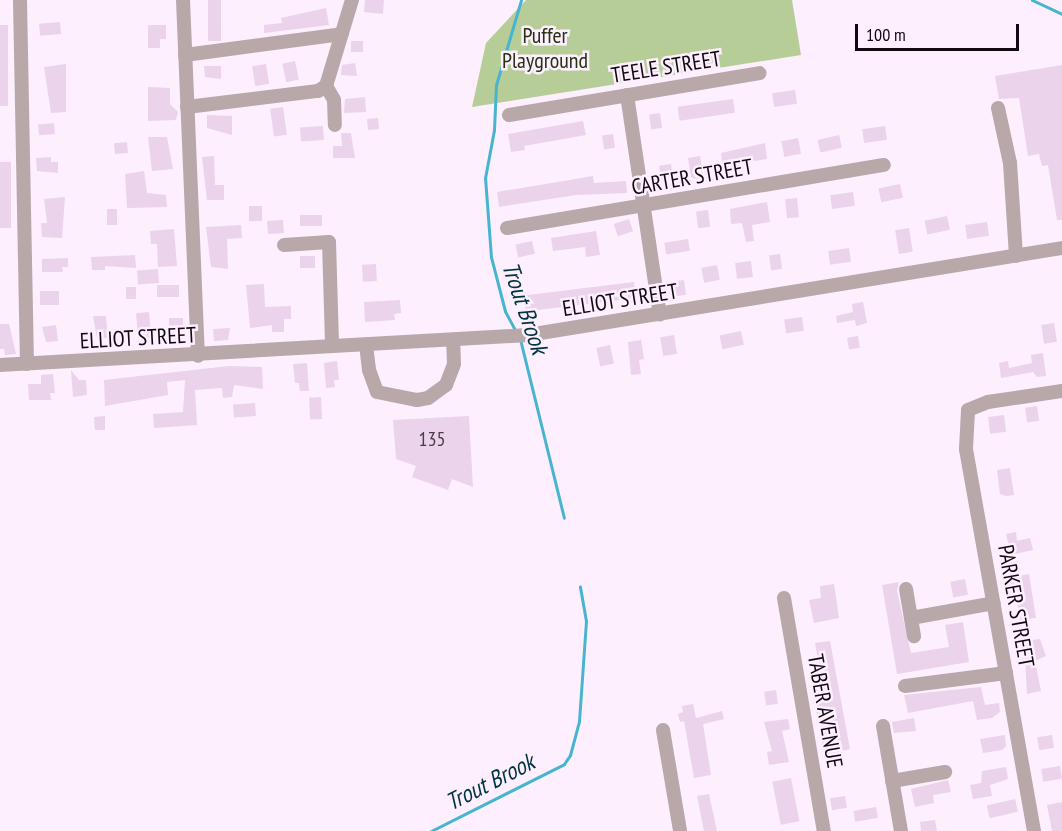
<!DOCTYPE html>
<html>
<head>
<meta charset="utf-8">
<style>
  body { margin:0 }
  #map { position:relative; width:1062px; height:831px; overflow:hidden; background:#fdeffe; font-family:"PT Sans Narrow",sans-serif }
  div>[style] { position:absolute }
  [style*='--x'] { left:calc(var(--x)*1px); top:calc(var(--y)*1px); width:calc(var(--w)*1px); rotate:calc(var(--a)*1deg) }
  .green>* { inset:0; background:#b7cd97 }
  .stream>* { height:3px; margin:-1.5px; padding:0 1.5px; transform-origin:1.5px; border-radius:1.5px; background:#47b5cf }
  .building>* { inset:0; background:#ead3eb; transform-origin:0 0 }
  .minor>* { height:14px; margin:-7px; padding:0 7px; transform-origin:7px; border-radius:7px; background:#b8a8a9 }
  span { translate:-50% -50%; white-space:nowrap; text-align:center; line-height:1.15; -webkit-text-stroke:5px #fdeffe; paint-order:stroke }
  .number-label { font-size:20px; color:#473c48 }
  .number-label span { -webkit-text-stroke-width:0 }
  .park-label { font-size:22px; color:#263212 }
  .street-label { font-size:22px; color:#110911 }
  .water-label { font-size:24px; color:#003540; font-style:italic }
  .scale { position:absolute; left:855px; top:24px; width:164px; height:27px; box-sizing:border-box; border:3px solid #110911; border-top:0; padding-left:8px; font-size:18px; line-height:21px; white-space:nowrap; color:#110911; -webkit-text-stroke:4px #fdeffe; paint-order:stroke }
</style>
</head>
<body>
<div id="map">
  <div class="green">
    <div style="clip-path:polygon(526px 0,792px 0,801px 55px,472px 107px,486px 43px)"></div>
  </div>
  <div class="stream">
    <div style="--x:1032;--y:0;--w:33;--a:25"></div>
    <div style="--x:515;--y:330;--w:21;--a:-118"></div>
    <div style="--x:505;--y:311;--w:56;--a:-104.5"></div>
    <div style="--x:491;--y:257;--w:79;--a:-94.3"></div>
    <div style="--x:485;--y:178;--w:49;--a:-79.4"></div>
    <div style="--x:494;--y:130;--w:45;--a:-87.5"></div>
    <div style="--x:496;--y:85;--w:89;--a:-73.6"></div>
    <div style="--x:520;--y:339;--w:184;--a:76.2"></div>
    <div style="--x:431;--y:831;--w:149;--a:-26.7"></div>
    <div style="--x:564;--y:764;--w:11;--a:-56"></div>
    <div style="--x:570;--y:755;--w:35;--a:-75"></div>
    <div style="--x:579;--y:721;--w:100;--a:-86"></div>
    <div style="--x:586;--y:621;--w:35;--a:-100"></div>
  </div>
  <div class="building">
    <div style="left:208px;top:0;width:13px;height:41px"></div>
    <div style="clip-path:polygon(365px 0,384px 0,383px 14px,364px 12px)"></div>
    <div style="clip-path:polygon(326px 8px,329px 25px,264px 33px,264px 25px,282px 23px,281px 18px)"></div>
    <div style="left:60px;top:22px;width:12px;height:21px;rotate:85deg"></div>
    <div style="left:0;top:25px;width:8px;height:81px"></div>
    <div style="clip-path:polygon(148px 25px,166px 25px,166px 39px,160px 39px,160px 48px,148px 48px)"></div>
    <div style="left:363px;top:41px;width:11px;height:12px;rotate:90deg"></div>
    <div style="left:295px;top:61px;width:19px;height:13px;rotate:78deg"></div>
    <div style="clip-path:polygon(355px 63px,357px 76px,341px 75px,342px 65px)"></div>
    <div style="clip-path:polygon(66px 64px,66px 112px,51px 113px,44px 67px)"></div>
    <div style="left:266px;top:64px;width:20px;height:14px;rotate:81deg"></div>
    <div style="clip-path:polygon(1062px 65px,1062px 220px,1057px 220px,1048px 165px,1042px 166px,1039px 154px,1028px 156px,1019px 98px,999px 99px,995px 76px)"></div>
    <div style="clip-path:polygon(204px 66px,221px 66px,221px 79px,205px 77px)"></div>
    <div style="clip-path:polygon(148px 87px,170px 88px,170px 104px,178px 112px,176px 120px,148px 121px)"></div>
    <div style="left:795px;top:90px;width:14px;height:23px;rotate:82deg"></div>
    <div style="clip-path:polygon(365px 97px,366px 112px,344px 113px,345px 99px)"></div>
    <div style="left:733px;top:99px;width:14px;height:56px;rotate:82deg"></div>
    <div style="left:283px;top:107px;width:28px;height:13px;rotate:82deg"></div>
    <div style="left:660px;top:113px;width:15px;height:11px;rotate:82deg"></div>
    <div style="clip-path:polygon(207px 115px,232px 116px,232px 135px,207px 128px)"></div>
    <div style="left:378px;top:118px;width:11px;height:11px;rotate:85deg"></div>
    <div style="clip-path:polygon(583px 121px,586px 135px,524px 146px,525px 150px,511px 152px,508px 134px)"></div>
    <div style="left:54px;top:123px;width:11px;height:16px;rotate:85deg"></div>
    <div style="left:323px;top:126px;width:14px;height:23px;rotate:86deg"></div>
    <div style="left:885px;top:126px;width:14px;height:23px;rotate:82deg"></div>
    <div style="clip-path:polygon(341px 133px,351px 133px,355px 158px,333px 158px,333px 146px,342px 146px)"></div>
    <div style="left:613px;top:134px;width:14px;height:11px;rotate:82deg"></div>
    <div style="left:839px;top:135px;width:13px;height:22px;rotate:77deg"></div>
    <div style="clip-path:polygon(148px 137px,167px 137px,173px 169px,152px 171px)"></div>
    <div style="left:798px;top:138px;width:16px;height:17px;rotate:79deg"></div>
    <div style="left:127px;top:142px;width:11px;height:13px;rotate:85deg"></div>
    <div style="clip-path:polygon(765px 143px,767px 159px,736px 164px,736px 169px,723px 171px,721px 153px)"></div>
    <div style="clip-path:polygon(214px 156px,215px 185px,224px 185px,224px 200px,207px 200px,202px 157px)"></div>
    <div style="clip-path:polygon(700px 156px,704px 178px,695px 179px,691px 177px,688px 158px)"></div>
    <div style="clip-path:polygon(51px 157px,51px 162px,58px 162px,58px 173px,37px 171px,36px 158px)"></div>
    <div style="left:0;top:162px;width:11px;height:66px"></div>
    <div style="left:671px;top:164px;width:14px;height:12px;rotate:82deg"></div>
    <div style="clip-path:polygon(144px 171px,147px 193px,166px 195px,167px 207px,127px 208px,125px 174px)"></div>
    <div style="clip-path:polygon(593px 176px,594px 183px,626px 181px,627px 193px,576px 195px,499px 207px,497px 192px)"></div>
    <div style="left:900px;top:184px;width:14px;height:22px;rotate:78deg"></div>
    <div style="left:853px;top:192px;width:14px;height:23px;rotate:82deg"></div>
    <div style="clip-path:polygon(65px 197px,62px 238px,42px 237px,41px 223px,47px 223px,44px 199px)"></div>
    <div style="left:797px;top:198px;width:19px;height:12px;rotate:84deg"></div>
    <div style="clip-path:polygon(767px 202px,770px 222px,752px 225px,754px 241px,746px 242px,742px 223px,731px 224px,730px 209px)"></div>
    <div style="left:249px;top:206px;width:13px;height:15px"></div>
    <div style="left:107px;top:209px;width:10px;height:16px"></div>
    <div style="left:708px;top:210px;width:17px;height:12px;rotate:83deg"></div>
    <div style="left:300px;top:215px;width:22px;height:11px"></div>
    <div style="left:947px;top:216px;width:14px;height:23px;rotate:78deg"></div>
    <div style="left:629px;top:219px;width:13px;height:16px;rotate:72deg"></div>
    <div style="left:283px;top:220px;width:13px;height:16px;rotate:86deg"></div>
    <div style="left:987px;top:222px;width:14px;height:22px;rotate:82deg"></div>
    <div style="clip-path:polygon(241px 225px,242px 238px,227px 239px,228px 269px,211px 267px,206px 227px)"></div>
    <div style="left:909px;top:228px;width:24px;height:14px;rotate:81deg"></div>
    <div style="clip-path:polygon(174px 229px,177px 266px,158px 267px,157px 244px,151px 244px,150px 231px)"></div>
    <div style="clip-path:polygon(596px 231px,600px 255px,586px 257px,585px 247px,553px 251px,551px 238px)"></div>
    <div style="left:688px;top:239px;width:12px;height:24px;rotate:81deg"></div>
    <div style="left:532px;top:241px;width:13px;height:17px;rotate:77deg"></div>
    <div style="left:849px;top:248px;width:14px;height:21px;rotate:82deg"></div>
    <div style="left:780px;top:254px;width:15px;height:11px;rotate:82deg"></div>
    <div style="clip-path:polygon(135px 255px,136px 268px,105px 266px,105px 270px,92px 270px,91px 257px)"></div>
    <div style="left:300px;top:256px;width:15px;height:12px"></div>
    <div style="clip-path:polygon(68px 258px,68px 267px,62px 267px,63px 272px,42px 272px,42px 259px)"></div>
    <div style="left:751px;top:261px;width:16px;height:16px;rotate:83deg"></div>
    <div style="left:376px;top:264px;width:17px;height:14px;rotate:87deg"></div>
    <div style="left:717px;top:265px;width:15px;height:16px;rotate:79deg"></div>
    <div style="left:158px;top:269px;width:14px;height:21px;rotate:86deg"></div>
    <div style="left:684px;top:280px;width:15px;height:14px;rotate:82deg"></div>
    <div style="left:634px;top:282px;width:16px;height:111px;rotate:83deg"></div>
    <div style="clip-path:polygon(264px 284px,265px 307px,291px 306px,291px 319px,284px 319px,284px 332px,272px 332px,272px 325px,250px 328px,246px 285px)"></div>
    <div style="left:157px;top:285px;width:22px;height:12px"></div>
    <div style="left:126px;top:287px;width:10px;height:12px"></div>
    <div style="left:40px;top:291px;width:19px;height:14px"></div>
    <div style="clip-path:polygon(400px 300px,401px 313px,394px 314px,395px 320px,365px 322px,364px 302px)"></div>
    <div style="clip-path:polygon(863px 302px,867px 323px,856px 326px,855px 320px,837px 323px,836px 316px,853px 312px,852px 304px)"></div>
    <div style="left:149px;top:312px;width:25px;height:13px;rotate:85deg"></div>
    <div style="clip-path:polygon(93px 316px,106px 316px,108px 338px,97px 338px)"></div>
    <div style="left:802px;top:317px;width:14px;height:18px;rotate:82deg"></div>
    <div style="left:169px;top:318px;width:14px;height:25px"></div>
    <div style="left:1054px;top:323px;width:19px;height:13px;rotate:81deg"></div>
    <div style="clip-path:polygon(0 324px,9px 324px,16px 354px,5px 355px,4px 349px,0 349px)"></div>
    <div style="clip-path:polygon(56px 325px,58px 341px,46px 342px,42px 327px)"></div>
    <div style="clip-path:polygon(230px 328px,228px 340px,214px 341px,213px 329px)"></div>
    <div style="left:741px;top:331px;width:14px;height:22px;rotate:78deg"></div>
    <div style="left:674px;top:335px;width:19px;height:14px;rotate:81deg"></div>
    <div style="left:858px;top:336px;width:12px;height:11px;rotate:81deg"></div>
    <div style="clip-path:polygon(641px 340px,644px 359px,639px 360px,641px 374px,631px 375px,628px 342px)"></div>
    <div style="left:610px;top:345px;width:19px;height:14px;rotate:78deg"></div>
    <div style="clip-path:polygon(1043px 353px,1046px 376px,1037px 377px,1033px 372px,1001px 378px,999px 363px,1008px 361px,1009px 368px,1032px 363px,1031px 355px)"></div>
    <div style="clip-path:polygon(337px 361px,339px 380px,334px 380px,335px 387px,326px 388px,324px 363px)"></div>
    <div style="clip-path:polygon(307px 363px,309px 391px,300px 391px,299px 383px,295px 383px,293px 364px)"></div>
    <div style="clip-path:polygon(229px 366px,262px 367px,263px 389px,234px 385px,232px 397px,223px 398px,222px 388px,195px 390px,197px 425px,154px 428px,153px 414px,183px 412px,185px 380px,167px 382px,168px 395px,105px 406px,104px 380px)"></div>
    <div style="clip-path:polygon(71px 370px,79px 380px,86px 380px,87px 395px,73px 397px)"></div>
    <div style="clip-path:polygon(53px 374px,55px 393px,50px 393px,51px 400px,29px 400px,28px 384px,41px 384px,41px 375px)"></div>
    <div style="left:321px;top:397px;width:22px;height:12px;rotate:87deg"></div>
    <div style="left:255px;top:403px;width:13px;height:22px;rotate:86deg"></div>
    <div style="left:1037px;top:406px;width:15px;height:12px;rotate:82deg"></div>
    <div style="left:1004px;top:415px;width:17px;height:16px;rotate:83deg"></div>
    <div style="clip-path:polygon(105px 416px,105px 430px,95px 430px,94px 417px)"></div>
    <div style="clip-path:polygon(469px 416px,473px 487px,452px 479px,448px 490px,412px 477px,416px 466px,396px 459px,393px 420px)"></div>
    <div style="clip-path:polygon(1010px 468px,1014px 495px,1006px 496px,1000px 494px,997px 470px)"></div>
    <div style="clip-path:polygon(1016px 532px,1017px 541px,1030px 538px,1033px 550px,1011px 555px,1006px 534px)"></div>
    <div style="clip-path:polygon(1029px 574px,1036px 618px,1020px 620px,1015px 589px,1007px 590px,1006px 579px)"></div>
    <div style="left:965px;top:579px;width:16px;height:15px;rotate:79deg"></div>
    <div style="clip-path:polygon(899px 582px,897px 591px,911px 653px,949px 647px,945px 625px,963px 622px,969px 662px,897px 674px,882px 585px)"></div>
    <div style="clip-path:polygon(834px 584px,839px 618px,814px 623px,809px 600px,821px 598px,820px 586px)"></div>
    <div style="clip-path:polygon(1040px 639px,1046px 656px,1035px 661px,1041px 691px,1027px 694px,1024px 641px)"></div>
    <div style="clip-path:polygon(830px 641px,850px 749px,826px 755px,819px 734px,828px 723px,817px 714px,813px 702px,825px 700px,815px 643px)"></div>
    <div style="clip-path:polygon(981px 687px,985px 705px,999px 703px,1000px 712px,992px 718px,977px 720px,973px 701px,908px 713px,904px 695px)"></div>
    <div style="left:776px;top:690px;width:14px;height:12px;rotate:82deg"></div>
    <div style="clip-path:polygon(693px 704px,696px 718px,722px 711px,724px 719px,703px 724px,711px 775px,694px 778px,684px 721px,680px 722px,678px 714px,683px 712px,682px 706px)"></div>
    <div style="clip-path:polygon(914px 718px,916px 731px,894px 733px,892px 722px)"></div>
    <div style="clip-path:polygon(788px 719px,790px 729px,782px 731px,789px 762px,769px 765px,767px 752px,772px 751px,764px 722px)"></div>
    <div style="clip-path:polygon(1005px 735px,1006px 746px,1002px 750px,983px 753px,980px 739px)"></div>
    <div style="left:1052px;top:735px;width:13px;height:15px;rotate:81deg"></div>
    <div style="left:1060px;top:766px;width:13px;height:19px;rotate:81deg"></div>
    <div style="clip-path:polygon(1006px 767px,1008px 779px,990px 785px,992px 796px,973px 799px,970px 785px,981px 783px,982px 771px)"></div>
    <div style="left:791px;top:778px;width:44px;height:19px;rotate:79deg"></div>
    <div style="clip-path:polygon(948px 780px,951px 792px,933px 795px,934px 803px,915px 807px,911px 789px)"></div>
    <div style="clip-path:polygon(709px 794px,715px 822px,717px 831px,704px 831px,697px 796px)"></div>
    <div style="left:845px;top:796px;width:12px;height:15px;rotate:81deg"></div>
    <div style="left:1015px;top:799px;width:13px;height:29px;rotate:77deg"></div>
    <div style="clip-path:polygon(1062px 802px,1062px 831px,1052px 831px,1047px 805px)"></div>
    <div style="left:876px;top:807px;width:11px;height:23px;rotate:80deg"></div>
    <div style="clip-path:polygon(935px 820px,937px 831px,921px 831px,920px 822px)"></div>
  </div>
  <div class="minor">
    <div style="--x:20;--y:0;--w:364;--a:88.9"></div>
    <div style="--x:183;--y:0;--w:356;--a:87.6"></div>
    <div style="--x:185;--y:55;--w:158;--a:-7.6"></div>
    <div style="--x:326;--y:86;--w:16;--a:60"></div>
    <div style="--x:334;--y:100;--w:25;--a:88"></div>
    <div style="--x:627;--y:95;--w:222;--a:81.5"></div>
    <div style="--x:187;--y:107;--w:132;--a:-7"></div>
    <div style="--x:318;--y:91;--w:9;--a:-32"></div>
    <div style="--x:326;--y:86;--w:90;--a:-73.2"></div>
    <div style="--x:998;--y:108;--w:56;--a:77.7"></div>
    <div style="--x:1010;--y:163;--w:93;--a:86.3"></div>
    <div style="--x:509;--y:115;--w:254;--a:-9.5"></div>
    <div style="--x:507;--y:228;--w:382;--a:-9.5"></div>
    <div style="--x:284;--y:245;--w:45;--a:-3.8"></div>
    <div style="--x:329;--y:242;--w:104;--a:88.3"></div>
    <div style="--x:366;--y:345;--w:25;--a:83"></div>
    <div style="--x:369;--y:370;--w:23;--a:70"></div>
    <div style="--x:377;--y:392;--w:41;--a:11.3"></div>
    <div style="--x:417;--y:400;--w:11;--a:-10"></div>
    <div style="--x:428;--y:398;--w:22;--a:-36"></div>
    <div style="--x:446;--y:385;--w:22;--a:-69"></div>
    <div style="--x:454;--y:364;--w:24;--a:-92"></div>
    <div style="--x:0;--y:365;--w:529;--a:-3.25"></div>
    <div style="--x:528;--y:335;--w:541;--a:-9.25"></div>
    <div style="--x:906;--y:589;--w:48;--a:80.3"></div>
    <div style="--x:784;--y:598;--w:236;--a:80.3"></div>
    <div style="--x:911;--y:618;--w:84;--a:-10.2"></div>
    <div style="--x:905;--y:686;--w:102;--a:-7.3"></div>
    <div style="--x:883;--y:726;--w:107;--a:80.3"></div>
    <div style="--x:663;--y:730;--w:102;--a:80.4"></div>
    <div style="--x:892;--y:781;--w:54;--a:-9.6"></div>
    <div style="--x:1034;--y:831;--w:388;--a:-100.1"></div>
    <div style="--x:966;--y:449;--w:39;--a:-87"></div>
    <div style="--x:968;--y:410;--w:22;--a:-22"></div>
    <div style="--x:988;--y:402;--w:75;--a:-8.5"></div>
  </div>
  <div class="number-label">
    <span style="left:432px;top:439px">135</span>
  </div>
  <div class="park-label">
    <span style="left:545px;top:48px">Puffer<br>Playground</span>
  </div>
  <div class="street-label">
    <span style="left:666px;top:67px;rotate:-9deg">TEELE STREET</span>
    <span style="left:692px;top:177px;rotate:-10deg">CARTER STREET</span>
    <span style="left:620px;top:300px;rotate:-9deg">ELLIOT STREET</span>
    <span style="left:138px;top:338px;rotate:-3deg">ELLIOT STREET</span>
    <span style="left:1016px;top:606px;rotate:80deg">PARKER STREET</span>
    <span style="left:825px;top:711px;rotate:80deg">TABER AVENUE</span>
  </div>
  <div class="water-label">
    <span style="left:525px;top:308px;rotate:71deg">Trout Brook</span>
    <span style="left:490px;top:782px;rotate:-27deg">Trout Brook</span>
  </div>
  <div class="scale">100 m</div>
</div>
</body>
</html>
